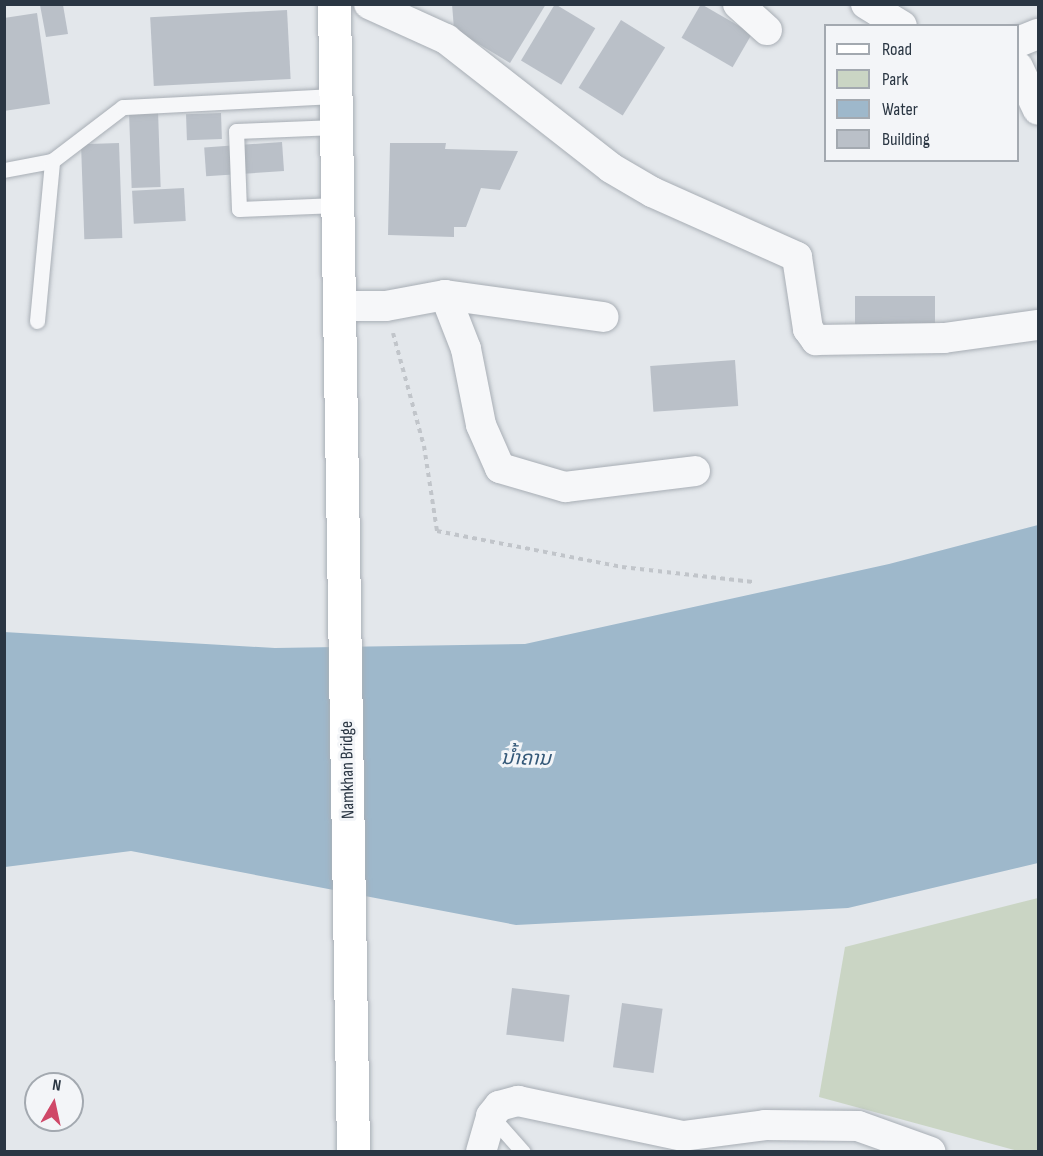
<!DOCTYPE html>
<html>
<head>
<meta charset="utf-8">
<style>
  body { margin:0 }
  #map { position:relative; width:1043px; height:1156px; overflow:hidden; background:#e3e7eb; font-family:"Sofia Sans Condensed","Noto Sans Lao",sans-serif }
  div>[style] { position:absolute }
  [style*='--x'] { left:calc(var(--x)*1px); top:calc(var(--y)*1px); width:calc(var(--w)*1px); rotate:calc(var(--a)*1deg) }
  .green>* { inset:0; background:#cad5c4 }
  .water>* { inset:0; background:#9eb8cb }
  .building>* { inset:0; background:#bac0c8; transform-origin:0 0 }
  .path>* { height:4px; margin-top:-2px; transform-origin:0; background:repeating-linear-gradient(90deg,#c1c5ca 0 4.5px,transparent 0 9px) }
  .roads { filter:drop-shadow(0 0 2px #a8aeb5) drop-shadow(0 0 2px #a8aeb5) }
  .lane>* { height:15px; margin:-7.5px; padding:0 7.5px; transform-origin:7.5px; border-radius:7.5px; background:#f6f7f9 }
  .street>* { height:30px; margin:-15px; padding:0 15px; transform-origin:15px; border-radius:15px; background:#f6f7f9 }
  .secondary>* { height:33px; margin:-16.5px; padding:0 16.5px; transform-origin:16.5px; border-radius:16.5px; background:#fff }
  span { translate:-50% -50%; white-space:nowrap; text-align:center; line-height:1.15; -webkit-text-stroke:6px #f3f5f8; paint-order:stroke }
  .street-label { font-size:18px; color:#2a3643 }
  .water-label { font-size:20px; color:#345878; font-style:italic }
  .frame { position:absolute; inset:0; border:6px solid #2a3643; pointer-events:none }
  .legend { position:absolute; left:824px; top:24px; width:195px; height:138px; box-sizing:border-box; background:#f3f5f8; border:2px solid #a3a9b0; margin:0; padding:8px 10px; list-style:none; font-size:18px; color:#2a3643 }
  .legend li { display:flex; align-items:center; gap:12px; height:30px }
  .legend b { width:30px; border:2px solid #a3a9b0 }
  .north { position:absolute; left:24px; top:1072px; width:60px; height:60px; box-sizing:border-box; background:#f3f5f8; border:2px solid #a3a9b0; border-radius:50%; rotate:9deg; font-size:16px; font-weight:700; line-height:24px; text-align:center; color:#2a3643 }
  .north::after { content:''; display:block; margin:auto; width:21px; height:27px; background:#cf4868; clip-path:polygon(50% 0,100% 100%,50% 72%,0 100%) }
</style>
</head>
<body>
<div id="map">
  <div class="green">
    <div style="clip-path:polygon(1038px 898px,1038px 1151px,1018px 1151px,819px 1097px,845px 947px)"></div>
  </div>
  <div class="water">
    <div style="clip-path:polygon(1038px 525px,1038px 863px,848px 908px,516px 925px,131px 851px,5px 867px,4px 632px,275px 648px,525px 644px,889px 564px)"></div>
  </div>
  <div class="building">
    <div style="clip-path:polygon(452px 4px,546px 4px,510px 63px,454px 29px)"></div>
    <div style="left:555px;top:4px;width:47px;height:66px;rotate:31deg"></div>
    <div style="left:701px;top:4px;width:59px;height:39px;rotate:30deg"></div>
    <div style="clip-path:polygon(40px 5px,63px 5px,68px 34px,46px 37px)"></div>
    <div style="left:287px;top:10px;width:69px;height:137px;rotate:87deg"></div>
    <div style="clip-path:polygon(37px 13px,50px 104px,4px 111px,4px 18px)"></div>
    <div style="left:621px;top:20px;width:52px;height:80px;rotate:32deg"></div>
    <div style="left:158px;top:111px;width:76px;height:29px;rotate:88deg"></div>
    <div style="left:221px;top:113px;width:26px;height:35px;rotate:88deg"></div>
    <div style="left:282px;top:142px;width:29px;height:78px;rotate:86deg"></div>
    <div style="left:119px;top:143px;width:95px;height:38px;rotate:88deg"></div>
    <div style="clip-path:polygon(390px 143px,446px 143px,445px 149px,518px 151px,500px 190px,481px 188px,466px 227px,454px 227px,454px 237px,388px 235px)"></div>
    <div style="left:184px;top:188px;width:33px;height:52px;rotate:87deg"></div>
    <div style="left:935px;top:296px;width:30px;height:80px;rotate:90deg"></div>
    <div style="left:735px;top:360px;width:46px;height:85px;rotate:86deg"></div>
    <div style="left:512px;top:988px;width:58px;height:47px;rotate:7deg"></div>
    <div style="left:622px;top:1003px;width:41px;height:65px;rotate:8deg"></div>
  </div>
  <div class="path">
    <div style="--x:393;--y:333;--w:117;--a:74.7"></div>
    <div style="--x:424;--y:446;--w:86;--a:81.3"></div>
    <div style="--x:437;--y:531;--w:188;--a:11"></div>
    <div style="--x:622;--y:567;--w:132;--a:6.5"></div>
  </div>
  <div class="roads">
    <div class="lane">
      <div style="--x:336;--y:127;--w:100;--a:177.7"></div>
      <div style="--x:236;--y:131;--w:78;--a:87.8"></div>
      <div style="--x:239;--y:209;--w:98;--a:-2.3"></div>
      <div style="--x:4;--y:170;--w:49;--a:-10.6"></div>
      <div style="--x:52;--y:161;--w:89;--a:-37.3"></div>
      <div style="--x:123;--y:107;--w:213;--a:-3"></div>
      <div style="--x:37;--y:321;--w:161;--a:-84.6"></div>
      <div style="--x:491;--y:1116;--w:48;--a:48.4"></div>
    </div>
    <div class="street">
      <div style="--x:369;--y:4;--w:85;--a:24.4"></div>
      <div style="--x:446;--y:39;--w:209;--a:38"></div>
      <div style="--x:611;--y:168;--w:48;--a:30.3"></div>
      <div style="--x:652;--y:192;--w:159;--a:24.1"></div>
      <div style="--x:797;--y:257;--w:73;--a:81.3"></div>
      <div style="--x:808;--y:329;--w:14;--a:54"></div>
      <div style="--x:816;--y:340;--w:128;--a:-0.9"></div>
      <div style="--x:944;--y:338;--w:95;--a:-7.9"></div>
      <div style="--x:738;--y:4;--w:39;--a:42"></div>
      <div style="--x:866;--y:4;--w:42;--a:31.4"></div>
      <div style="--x:1018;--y:42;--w:22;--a:-22"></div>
      <div style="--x:1018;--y:67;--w:47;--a:65.1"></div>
      <div style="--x:445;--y:295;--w:58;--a:68.7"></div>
      <div style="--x:466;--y:349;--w:77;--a:78.8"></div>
      <div style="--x:481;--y:425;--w:47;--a:66.2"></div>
      <div style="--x:500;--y:468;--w:68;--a:16.3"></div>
      <div style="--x:565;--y:487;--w:131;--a:-7"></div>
      <div style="--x:338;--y:306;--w:48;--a:0"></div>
      <div style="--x:386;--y:306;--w:60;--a:-10.6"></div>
      <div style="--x:445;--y:295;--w:160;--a:7.9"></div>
      <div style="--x:481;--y:1152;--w:37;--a:-74"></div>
      <div style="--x:491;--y:1116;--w:13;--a:-51"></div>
      <div style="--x:499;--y:1106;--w:20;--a:-15"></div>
      <div style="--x:518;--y:1101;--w:169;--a:12"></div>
      <div style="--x:683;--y:1136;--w:83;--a:-7.6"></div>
      <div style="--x:765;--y:1125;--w:93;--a:0.6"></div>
      <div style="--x:858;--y:1126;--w:77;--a:19.6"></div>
    </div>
    <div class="secondary">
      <div style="--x:334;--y:4;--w:1148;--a:89.05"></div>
    </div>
  </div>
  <div class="street-label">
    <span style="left:348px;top:770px;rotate:-91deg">Namkhan Bridge</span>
  </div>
  <div class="water-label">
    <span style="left:526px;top:759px;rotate:1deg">ນ້ຳຄານ</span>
  </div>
  <div class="frame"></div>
  <ul class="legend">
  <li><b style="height:8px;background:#fff"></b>Road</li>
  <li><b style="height:16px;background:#cad5c4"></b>Park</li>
  <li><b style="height:16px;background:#9eb8cb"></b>Water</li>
  <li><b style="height:16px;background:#bac0c8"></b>Building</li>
  </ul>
  <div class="north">N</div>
</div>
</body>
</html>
